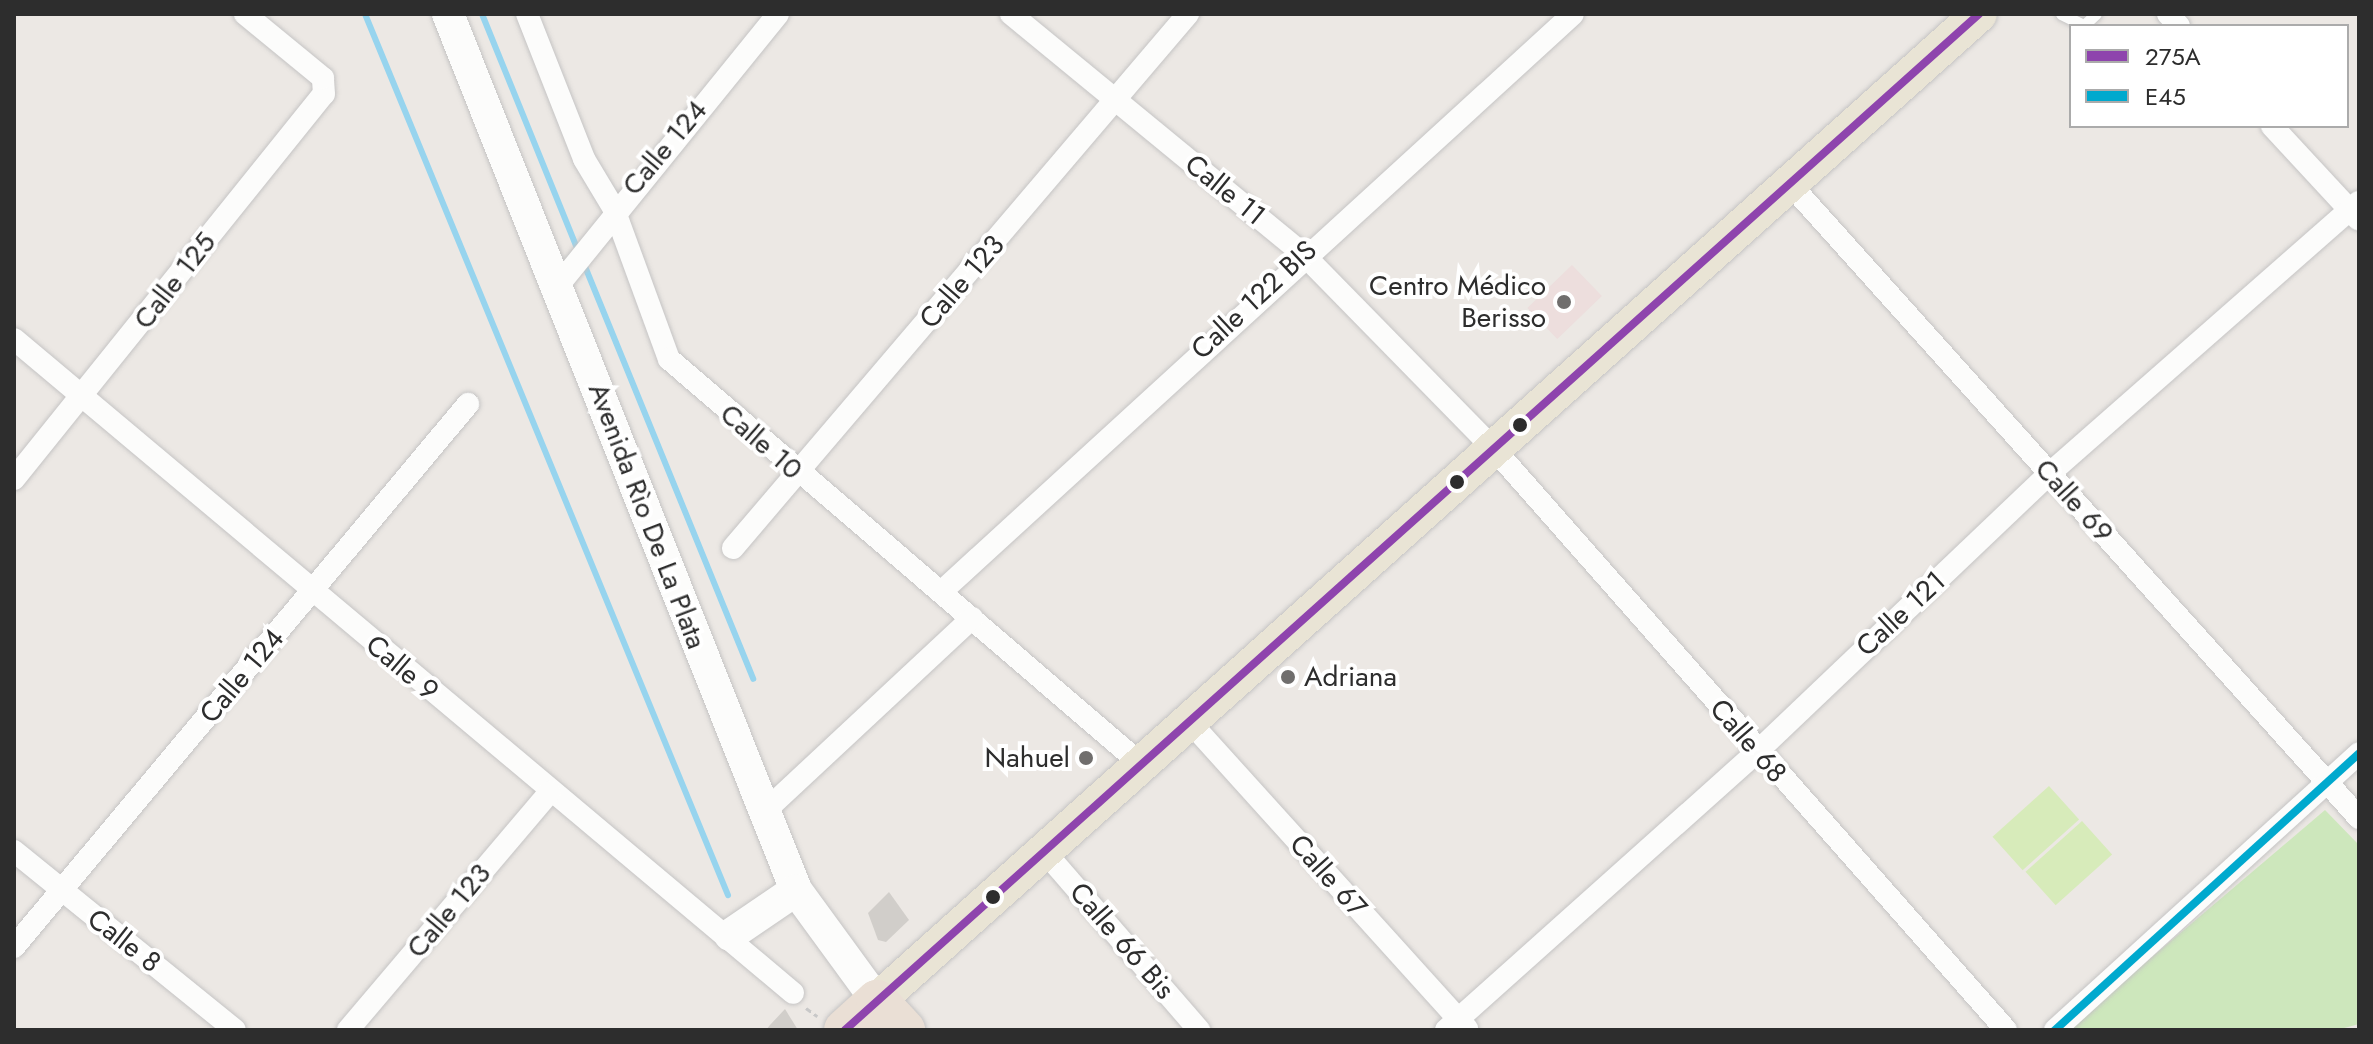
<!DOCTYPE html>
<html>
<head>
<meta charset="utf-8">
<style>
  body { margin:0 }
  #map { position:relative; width:2373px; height:1044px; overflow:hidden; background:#ece8e4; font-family:Jost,sans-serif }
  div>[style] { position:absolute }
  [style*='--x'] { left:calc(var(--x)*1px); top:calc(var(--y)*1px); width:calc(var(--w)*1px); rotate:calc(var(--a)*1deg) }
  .medical>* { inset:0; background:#eddedd; transform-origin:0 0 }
  .green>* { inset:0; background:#cde7bc }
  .pitch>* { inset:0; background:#d7ebba; transform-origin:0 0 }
  .stream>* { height:6px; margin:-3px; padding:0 3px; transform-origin:3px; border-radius:3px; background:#97d4ee }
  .building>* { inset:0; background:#d1ceca }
  .path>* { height:3px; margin-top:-1.5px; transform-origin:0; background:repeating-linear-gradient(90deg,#c8c8c8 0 6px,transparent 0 10px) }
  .roads { filter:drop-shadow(0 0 2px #c5c4c4) drop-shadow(0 0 2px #c5c4c4) }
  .lane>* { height:11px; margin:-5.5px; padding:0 5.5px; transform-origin:5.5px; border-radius:5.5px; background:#fcfcfb }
  .street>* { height:22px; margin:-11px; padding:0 11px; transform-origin:11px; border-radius:11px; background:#fcfcfb }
  .secondary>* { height:32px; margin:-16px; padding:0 16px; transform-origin:16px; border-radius:16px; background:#fcfcfb }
  .primary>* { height:36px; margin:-18px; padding:0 18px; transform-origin:18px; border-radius:18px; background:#e9e4d5 }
  .highway>* { height:42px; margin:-21px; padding:0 21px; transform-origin:21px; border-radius:21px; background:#eadfd5 }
  .bus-1>* { height:8px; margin:-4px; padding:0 4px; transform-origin:4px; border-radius:4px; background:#8e44ad }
  .bus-2>* { height:8px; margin:-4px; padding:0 4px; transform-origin:4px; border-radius:4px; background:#00a9ce }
  .dots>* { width:22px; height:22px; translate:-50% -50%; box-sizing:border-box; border:4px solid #fff; border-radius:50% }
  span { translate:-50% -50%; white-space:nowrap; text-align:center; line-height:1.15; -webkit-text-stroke:8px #fff; paint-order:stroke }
  .street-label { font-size:28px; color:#2d2d2d }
  .poi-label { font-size:28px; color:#2d2d2d }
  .right { translate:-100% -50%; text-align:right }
  .left { translate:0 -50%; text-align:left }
  .frame { position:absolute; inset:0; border:16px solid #2d2d2d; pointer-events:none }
  .legend { position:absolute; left:2069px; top:24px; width:280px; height:104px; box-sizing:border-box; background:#fff; border:2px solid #ababab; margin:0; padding:10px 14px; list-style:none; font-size:24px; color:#2d2d2d }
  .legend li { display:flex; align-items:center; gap:16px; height:40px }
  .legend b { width:40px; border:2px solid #ababab }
</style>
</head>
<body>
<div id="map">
  <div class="medical">
    <div style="left:1572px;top:265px;width:43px;height:62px;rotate:46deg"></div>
  </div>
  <div class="green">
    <div style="clip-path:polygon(2325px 810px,2359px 845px,2359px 1024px,2337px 1030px,2066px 1030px)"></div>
  </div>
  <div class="pitch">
    <div style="left:2049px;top:786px;width:45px;height:76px;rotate:48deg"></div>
    <div style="left:2082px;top:821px;width:45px;height:76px;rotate:48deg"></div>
  </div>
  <div class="stream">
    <div style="--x:365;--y:14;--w:953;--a:67.61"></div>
    <div style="--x:482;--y:14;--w:255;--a:67.9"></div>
    <div style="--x:584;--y:264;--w:448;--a:67.8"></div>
  </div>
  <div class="building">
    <div style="clip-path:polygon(889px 892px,909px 920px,886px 942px,878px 940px,868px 913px)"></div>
    <div style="clip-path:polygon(785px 1009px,798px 1030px,766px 1030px,770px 1025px)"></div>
  </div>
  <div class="path">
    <div style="--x:806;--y:1008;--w:14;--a:36"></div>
  </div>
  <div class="roads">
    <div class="lane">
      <div style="--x:2061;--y:14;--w:25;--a:26"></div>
      <div style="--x:2084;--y:25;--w:16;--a:-43"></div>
    </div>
    <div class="street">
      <div style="--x:527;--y:14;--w:156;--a:68.5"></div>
      <div style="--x:584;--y:159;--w:58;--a:59"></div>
      <div style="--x:614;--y:209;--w:160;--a:69.9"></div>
      <div style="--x:669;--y:359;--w:623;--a:40.64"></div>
      <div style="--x:1011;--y:14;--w:378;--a:39.4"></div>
      <div style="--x:1303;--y:254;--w:273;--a:45.6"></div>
      <div style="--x:1494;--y:449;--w:774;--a:48.61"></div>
      <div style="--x:2168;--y:14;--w:16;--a:47"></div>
      <div style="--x:2272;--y:126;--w:127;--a:47.2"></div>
      <div style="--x:1790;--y:184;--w:852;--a:48.09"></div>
      <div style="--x:557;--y:287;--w:351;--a:-51"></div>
      <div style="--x:14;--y:339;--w:1017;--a:40.01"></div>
      <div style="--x:14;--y:479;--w:494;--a:-51.2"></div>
      <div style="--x:324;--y:94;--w:16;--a:-94"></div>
      <div style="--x:323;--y:78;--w:101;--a:-140.6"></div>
      <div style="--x:733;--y:548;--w:702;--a:-49.57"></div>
      <div style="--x:941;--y:592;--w:856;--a:-42.44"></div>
      <div style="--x:1189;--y:721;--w:415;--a:47.9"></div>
      <div style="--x:763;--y:813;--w:286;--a:-43"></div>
      <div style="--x:14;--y:851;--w:284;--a:39"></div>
      <div style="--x:1044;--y:851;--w:237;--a:49.1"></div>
      <div style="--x:14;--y:947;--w:708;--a:-50.1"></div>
      <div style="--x:348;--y:1030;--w:312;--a:-49.7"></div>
      <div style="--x:1446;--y:1030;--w:417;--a:-41.8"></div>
      <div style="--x:1757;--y:752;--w:403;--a:-43.6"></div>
      <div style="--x:2049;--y:474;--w:412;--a:-41.3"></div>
      <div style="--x:2055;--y:1030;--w:411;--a:-42.3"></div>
    </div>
    <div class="secondary">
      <div style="--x:448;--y:14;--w:943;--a:68.33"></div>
      <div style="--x:796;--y:890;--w:137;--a:53.9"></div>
      <div style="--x:730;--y:935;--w:80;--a:-34.3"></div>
    </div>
    <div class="primary">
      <div style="--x:877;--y:1001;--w:1479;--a:-41.85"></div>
    </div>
    <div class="highway">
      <div style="--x:845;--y:1030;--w:43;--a:-42.2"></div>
      <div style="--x:877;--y:1001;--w:40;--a:47"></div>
    </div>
  </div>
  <div class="bus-1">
    <div style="--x:845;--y:1030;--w:1523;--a:-41.86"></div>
  </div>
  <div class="bus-2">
    <div style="--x:2055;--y:1030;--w:411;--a:-42.3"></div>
  </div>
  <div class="dots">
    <div style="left:1564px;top:302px;background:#706e6d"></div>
    <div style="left:1520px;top:425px;background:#2d2d2d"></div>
    <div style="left:1457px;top:482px;background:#2d2d2d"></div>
    <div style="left:1288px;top:677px;background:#706e6d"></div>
    <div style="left:1086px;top:758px;background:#706e6d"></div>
    <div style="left:993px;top:897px;background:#2d2d2d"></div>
  </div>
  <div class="street-label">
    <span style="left:665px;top:148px;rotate:-50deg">Calle 124</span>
    <span style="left:1225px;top:190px;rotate:39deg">Calle 11</span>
    <span style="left:175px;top:281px;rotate:-52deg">Calle 125</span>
    <span style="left:962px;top:282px;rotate:-49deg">Calle 123</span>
    <span style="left:1254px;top:300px;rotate:-43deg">Calle 122 BIS</span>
    <span style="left:761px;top:442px;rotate:41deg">Calle 10</span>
    <span style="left:2074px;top:501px;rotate:48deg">Calle 69</span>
    <span style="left:647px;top:516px;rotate:69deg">Avenida Rìo De La Plata</span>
    <span style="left:1901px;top:614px;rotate:-43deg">Calle 121</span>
    <span style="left:402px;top:668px;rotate:40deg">Calle 9</span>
    <span style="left:242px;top:676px;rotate:-50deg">Calle 124</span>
    <span style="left:1748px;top:741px;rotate:49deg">Calle 68</span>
    <span style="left:1328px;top:876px;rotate:48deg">Calle 67</span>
    <span style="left:449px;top:911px;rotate:-50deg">Calle 123</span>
    <span style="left:124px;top:941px;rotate:38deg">Calle 8</span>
    <span style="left:1122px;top:941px;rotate:49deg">Calle 66 Bis</span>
  </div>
  <div class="poi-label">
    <span class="right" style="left:1546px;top:302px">Centro Médico<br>Berisso</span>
    <span class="left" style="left:1304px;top:677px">Adriana</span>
    <span class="right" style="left:1070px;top:758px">Nahuel</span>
  </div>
  <div class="frame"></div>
  <ul class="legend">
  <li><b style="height:10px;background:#8e44ad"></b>275A</li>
  <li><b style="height:10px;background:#00a9ce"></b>E45</li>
  </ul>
</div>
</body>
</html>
